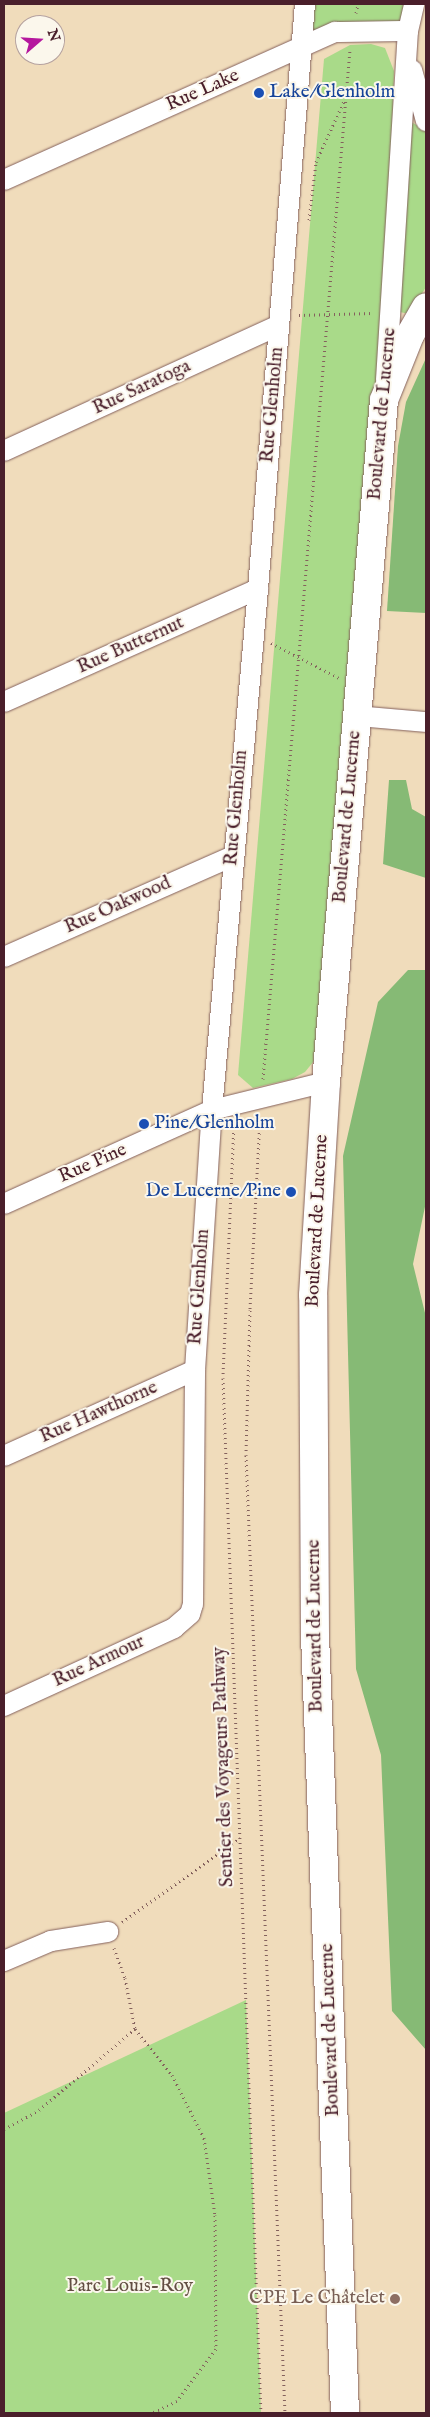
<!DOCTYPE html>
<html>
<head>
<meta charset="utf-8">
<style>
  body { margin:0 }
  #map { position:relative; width:430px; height:2417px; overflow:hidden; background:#f0dcbb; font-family:"IM FELL English",serif }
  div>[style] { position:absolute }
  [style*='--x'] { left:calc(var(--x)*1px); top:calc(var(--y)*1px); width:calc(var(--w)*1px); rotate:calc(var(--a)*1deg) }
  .green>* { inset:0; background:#a9da89 }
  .forest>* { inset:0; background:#86ba75 }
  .path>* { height:3px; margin-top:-1.5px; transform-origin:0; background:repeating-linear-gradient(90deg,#84615d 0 1px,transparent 0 5px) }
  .roads { filter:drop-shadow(0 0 1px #84615d) drop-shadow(0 0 1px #84615d) }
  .street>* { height:20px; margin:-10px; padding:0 10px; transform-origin:10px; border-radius:10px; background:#fff }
  .secondary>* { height:28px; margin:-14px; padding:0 14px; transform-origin:14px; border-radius:14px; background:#fff }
  .dots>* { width:14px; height:14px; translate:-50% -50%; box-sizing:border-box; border:2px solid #fbf7ec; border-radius:50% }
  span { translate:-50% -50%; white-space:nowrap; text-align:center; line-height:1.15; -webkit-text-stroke:4px #fbf7ec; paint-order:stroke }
  .street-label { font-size:19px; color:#4a1f2b }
  .transit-label { font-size:19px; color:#164399 }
  .left { translate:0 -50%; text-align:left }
  .right { translate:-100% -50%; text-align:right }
  .park-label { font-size:19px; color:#624e42 }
  .education-label { font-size:19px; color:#785e54 }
  .frame { position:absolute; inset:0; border:5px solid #4a1f2b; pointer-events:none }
  .north { position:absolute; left:15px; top:15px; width:50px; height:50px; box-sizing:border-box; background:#fbf7ec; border:1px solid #b4a19f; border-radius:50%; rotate:71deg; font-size:14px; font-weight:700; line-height:20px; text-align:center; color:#4a1f2b }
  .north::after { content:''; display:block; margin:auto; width:18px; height:22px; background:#b5179e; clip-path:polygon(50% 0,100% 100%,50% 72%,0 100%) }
</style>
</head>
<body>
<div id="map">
  <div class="green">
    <div style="clip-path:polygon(305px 4px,414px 4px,394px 31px,301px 48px)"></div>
    <div style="clip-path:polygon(371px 44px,385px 48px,394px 71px,386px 377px,318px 1056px,305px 1072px,292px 1079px,253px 1088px,238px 1075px,324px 59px,350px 45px)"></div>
    <div style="clip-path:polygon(411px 122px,426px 130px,426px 287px,409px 314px,400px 312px)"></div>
    <div style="clip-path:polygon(246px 2000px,261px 2413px,4px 2413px,4px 2113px)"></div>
  </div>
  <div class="forest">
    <div style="clip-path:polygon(426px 358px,426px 613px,387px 611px,398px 446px,406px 402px)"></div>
    <div style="clip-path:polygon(389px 780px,406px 780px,412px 809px,426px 817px,426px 878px,383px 864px)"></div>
    <div style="clip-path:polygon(408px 970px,426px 970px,426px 1202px,413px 1264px,426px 1317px,426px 2050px,392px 2011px,381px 1755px,356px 1669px,343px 1156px,378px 1002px)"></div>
  </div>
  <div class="path">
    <div style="--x:356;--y:13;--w:9;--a:-77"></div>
    <div style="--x:309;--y:220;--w:58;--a:-83.1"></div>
    <div style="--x:316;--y:162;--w:67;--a:-65.3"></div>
    <div style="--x:299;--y:315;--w:74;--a:-1.5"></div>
    <div style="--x:271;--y:643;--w:76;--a:27.2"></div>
    <div style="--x:263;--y:1079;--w:1034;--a:-85.17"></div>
    <div style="--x:260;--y:1118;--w:192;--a:93"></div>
    <div style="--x:250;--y:1310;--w:145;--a:91.6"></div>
    <div style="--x:246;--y:1455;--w:959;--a:87.67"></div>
    <div style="--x:234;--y:1123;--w:255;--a:92.5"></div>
    <div style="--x:223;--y:1378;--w:1036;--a:87.9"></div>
    <div style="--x:122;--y:1922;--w:145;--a:-35.4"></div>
    <div style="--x:114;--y:1948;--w:32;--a:70"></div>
    <div style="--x:125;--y:1978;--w:52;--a:78.9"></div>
    <div style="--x:135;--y:2029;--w:59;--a:51.2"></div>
    <div style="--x:172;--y:2075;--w:71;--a:63.1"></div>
    <div style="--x:204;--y:2138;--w:78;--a:81.9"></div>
    <div style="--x:215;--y:2215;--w:134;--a:89.6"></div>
    <div style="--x:216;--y:2349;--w:65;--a:126.9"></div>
    <div style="--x:177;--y:2401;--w:29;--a:155"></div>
    <div style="--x:4;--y:2129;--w:40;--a:-28"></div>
    <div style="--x:39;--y:2110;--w:126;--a:-40.2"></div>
  </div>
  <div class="roads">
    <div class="street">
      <div style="--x:412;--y:70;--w:53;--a:74.6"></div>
      <div style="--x:4;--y:180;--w:363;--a:-24.1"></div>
      <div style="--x:335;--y:32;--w:73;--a:-0.8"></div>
      <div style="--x:386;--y:380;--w:350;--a:-86.4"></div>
      <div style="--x:408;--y:31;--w:28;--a:-77"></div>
      <div style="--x:4;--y:451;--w:302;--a:-24.6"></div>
      <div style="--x:4;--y:702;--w:278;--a:-24"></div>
      <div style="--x:357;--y:716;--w:69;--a:5"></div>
      <div style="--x:4;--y:957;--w:250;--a:-23.8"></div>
      <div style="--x:4;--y:1204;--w:228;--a:-24.3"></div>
      <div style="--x:212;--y:1110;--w:117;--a:-13.8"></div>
      <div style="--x:4;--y:1456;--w:209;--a:-24.2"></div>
      <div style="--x:4;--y:1706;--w:187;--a:-24.6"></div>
      <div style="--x:174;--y:1628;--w:21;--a:-41"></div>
      <div style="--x:190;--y:1614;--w:10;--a:-73"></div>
      <div style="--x:193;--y:1604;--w:234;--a:-89.5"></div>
      <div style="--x:195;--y:1370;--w:261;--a:-86.3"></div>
      <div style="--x:212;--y:1110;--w:523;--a:-84.95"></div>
      <div style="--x:258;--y:589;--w:587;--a:-85.41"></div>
      <div style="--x:4;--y:1961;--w:51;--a:-23.1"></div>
      <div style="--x:51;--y:1941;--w:58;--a:-9"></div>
    </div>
    <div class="secondary">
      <div style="--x:345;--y:2413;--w:777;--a:-92.21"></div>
      <div style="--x:315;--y:1637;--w:342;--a:-90.3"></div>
      <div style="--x:313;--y:1295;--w:213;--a:-86.5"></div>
      <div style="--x:326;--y:1082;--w:684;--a:-85.14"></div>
      <div style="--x:384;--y:400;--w:70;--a:-68.2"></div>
      <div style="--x:410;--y:335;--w:32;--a:-60"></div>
    </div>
  </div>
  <div class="dots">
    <div style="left:259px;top:93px;background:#1a4fb4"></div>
    <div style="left:144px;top:1124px;background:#1a4fb4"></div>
    <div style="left:291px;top:1192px;background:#1a4fb4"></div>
    <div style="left:395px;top:2299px;background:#8d6e63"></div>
  </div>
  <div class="street-label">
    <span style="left:203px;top:91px;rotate:-24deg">Rue Lake</span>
    <span style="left:142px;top:388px;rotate:-25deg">Rue Saratoga</span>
    <span style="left:273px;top:405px;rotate:-85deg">Rue Glenholm</span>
    <span style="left:383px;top:414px;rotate:-85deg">Boulevard de Lucerne</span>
    <span style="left:131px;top:646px;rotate:-24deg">Rue Butternut</span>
    <span style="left:237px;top:808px;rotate:-85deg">Rue Glenholm</span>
    <span style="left:348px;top:817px;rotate:-85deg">Boulevard de Lucerne</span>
    <span style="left:118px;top:906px;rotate:-24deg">Rue Oakwood</span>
    <span style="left:93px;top:1164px;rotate:-24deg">Rue Pine</span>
    <span style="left:318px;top:1221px;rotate:-87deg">Boulevard de Lucerne</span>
    <span style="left:200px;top:1287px;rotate:-86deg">Rue Glenholm</span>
    <span style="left:99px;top:1413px;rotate:-24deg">Rue Hawthorne</span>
    <span style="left:316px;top:1626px;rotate:-91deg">Boulevard de Lucerne</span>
    <span style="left:99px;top:1662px;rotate:-25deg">Rue Armour</span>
    <span style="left:224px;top:1767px;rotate:-92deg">Sentier des Voyageurs Pathway</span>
    <span style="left:331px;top:2030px;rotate:-92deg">Boulevard de Lucerne</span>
  </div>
  <div class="transit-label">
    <span class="left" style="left:269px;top:93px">Lake/Glenholm</span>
    <span class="left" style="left:154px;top:1124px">Pine/Glenholm</span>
    <span class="right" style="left:281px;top:1192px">De Lucerne/Pine</span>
  </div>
  <div class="park-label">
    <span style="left:130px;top:2287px">Parc Louis-Roy</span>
  </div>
  <div class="education-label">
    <span class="right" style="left:385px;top:2299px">CPE Le Châtelet</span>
  </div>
  <div class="frame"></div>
  <div class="north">N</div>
</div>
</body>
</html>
